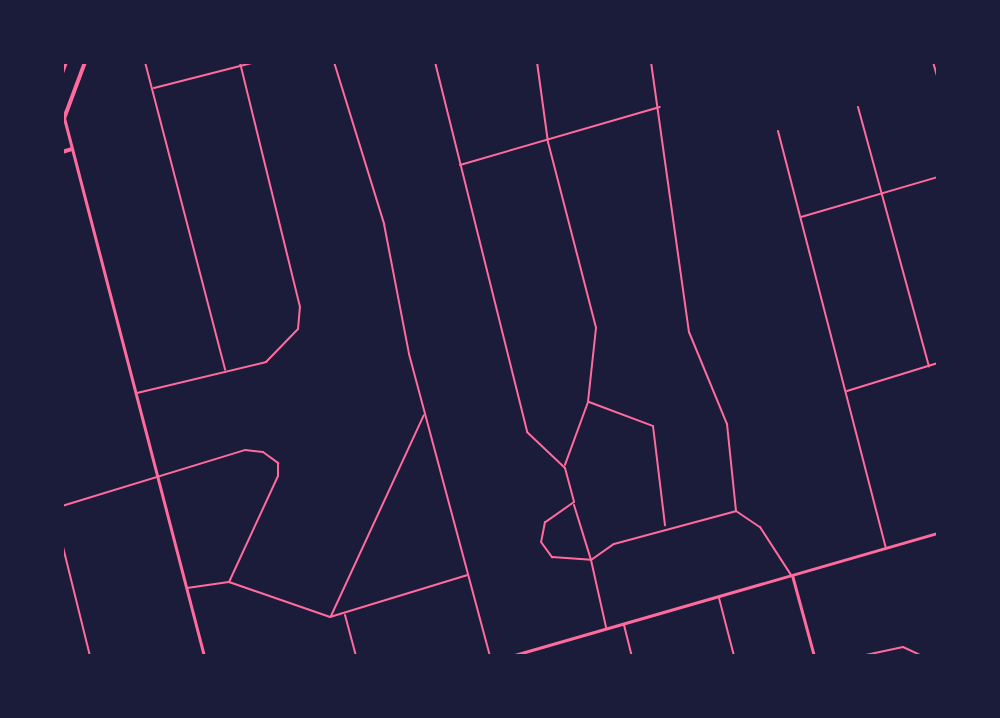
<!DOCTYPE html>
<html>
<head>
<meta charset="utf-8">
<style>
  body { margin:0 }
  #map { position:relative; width:1000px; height:718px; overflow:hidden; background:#1b1b3a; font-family:"Source Sans 3",sans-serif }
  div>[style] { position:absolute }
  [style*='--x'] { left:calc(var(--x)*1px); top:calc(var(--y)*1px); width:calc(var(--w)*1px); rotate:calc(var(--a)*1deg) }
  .minor>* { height:2px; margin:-1px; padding:0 1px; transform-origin:1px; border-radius:1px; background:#ff6b9d }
  .tertiary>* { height:3px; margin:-1.5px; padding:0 1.5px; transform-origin:1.5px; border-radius:1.5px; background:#ff6b9d }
  .secondary>* { height:3px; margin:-1.5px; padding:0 1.5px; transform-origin:1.5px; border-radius:1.5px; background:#ff6b9d }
  .trunk>* { height:4px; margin:-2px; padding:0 2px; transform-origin:2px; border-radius:2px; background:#ff6b9d }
  span { translate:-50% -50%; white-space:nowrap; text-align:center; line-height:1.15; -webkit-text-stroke:7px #1b1b3a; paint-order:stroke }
  .frame { position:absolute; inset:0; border:64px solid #1b1b3a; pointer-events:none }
</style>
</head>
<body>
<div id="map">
  <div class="minor">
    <div style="--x:145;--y:62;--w:318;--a:75.4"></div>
    <div style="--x:334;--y:62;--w:170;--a:72.8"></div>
    <div style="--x:384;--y:224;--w:132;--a:79.1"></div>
    <div style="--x:409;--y:354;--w:313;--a:75"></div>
    <div style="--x:435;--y:62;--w:381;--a:76"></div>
    <div style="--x:527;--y:432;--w:52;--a:43.5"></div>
    <div style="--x:565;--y:468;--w:35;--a:75"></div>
    <div style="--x:574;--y:502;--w:35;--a:145"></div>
    <div style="--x:545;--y:522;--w:20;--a:101"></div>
    <div style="--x:541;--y:542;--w:19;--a:54"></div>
    <div style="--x:552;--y:557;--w:39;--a:4"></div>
    <div style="--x:591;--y:560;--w:69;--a:77.4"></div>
    <div style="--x:537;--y:62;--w:81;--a:82.2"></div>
    <div style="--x:548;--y:142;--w:192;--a:75.5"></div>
    <div style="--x:596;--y:328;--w:74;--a:96.2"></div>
    <div style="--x:588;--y:402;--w:67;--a:110.1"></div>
    <div style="--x:651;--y:62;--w:273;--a:82"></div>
    <div style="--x:689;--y:332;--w:100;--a:67.6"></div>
    <div style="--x:727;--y:424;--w:87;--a:84.1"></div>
    <div style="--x:736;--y:511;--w:29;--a:34"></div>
    <div style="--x:760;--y:527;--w:57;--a:57.1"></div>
    <div style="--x:933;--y:62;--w:19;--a:74"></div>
    <div style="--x:154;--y:88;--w:105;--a:-14.3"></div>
    <div style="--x:858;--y:107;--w:269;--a:74.7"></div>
    <div style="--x:778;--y:131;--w:431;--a:75.5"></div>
    <div style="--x:460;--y:165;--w:208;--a:-16.2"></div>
    <div style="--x:801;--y:217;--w:143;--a:-16.3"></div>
    <div style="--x:847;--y:391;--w:95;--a:-17.1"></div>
    <div style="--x:137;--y:393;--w:133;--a:-13.5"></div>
    <div style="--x:266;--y:362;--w:46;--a:-45.9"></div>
    <div style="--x:298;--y:329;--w:22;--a:-85"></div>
    <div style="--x:300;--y:307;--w:252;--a:-103.8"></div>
    <div style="--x:589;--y:402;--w:68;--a:20.6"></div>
    <div style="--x:653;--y:426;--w:100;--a:83.1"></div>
    <div style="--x:574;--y:505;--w:58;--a:72.8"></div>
    <div style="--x:591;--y:560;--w:28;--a:-35"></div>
    <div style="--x:614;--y:544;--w:126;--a:-15.1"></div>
    <div style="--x:62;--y:506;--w:191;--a:-17"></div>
    <div style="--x:245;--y:450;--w:18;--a:6"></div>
    <div style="--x:263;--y:452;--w:19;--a:36"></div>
    <div style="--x:278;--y:463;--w:13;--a:90"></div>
    <div style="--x:278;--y:476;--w:117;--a:114.8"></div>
    <div style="--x:62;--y:543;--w:116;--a:76.1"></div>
    <div style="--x:187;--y:588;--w:42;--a:-8.1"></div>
    <div style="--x:229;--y:582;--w:107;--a:19.1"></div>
    <div style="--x:330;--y:617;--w:143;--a:-17"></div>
    <div style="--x:719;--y:598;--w:60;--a:75.5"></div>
    <div style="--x:345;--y:615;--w:42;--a:75"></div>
    <div style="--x:331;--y:616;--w:221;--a:-65.2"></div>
    <div style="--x:624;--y:625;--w:32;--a:76"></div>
    <div style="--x:861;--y:656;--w:43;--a:-12.1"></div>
    <div style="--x:903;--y:647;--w:21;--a:25"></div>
  </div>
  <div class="tertiary">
    <div style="--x:792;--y:575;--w:84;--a:74.8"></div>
  </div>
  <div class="secondary">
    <div style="--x:62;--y:110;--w:564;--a:75.42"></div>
    <div style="--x:511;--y:656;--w:444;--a:-16.1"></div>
  </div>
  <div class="trunk">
    <div style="--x:62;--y:73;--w:12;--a:-70"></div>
    <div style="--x:62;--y:124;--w:66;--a:-69.6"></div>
    <div style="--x:62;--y:152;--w:10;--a:-17"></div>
  </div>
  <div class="frame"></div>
</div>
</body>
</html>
